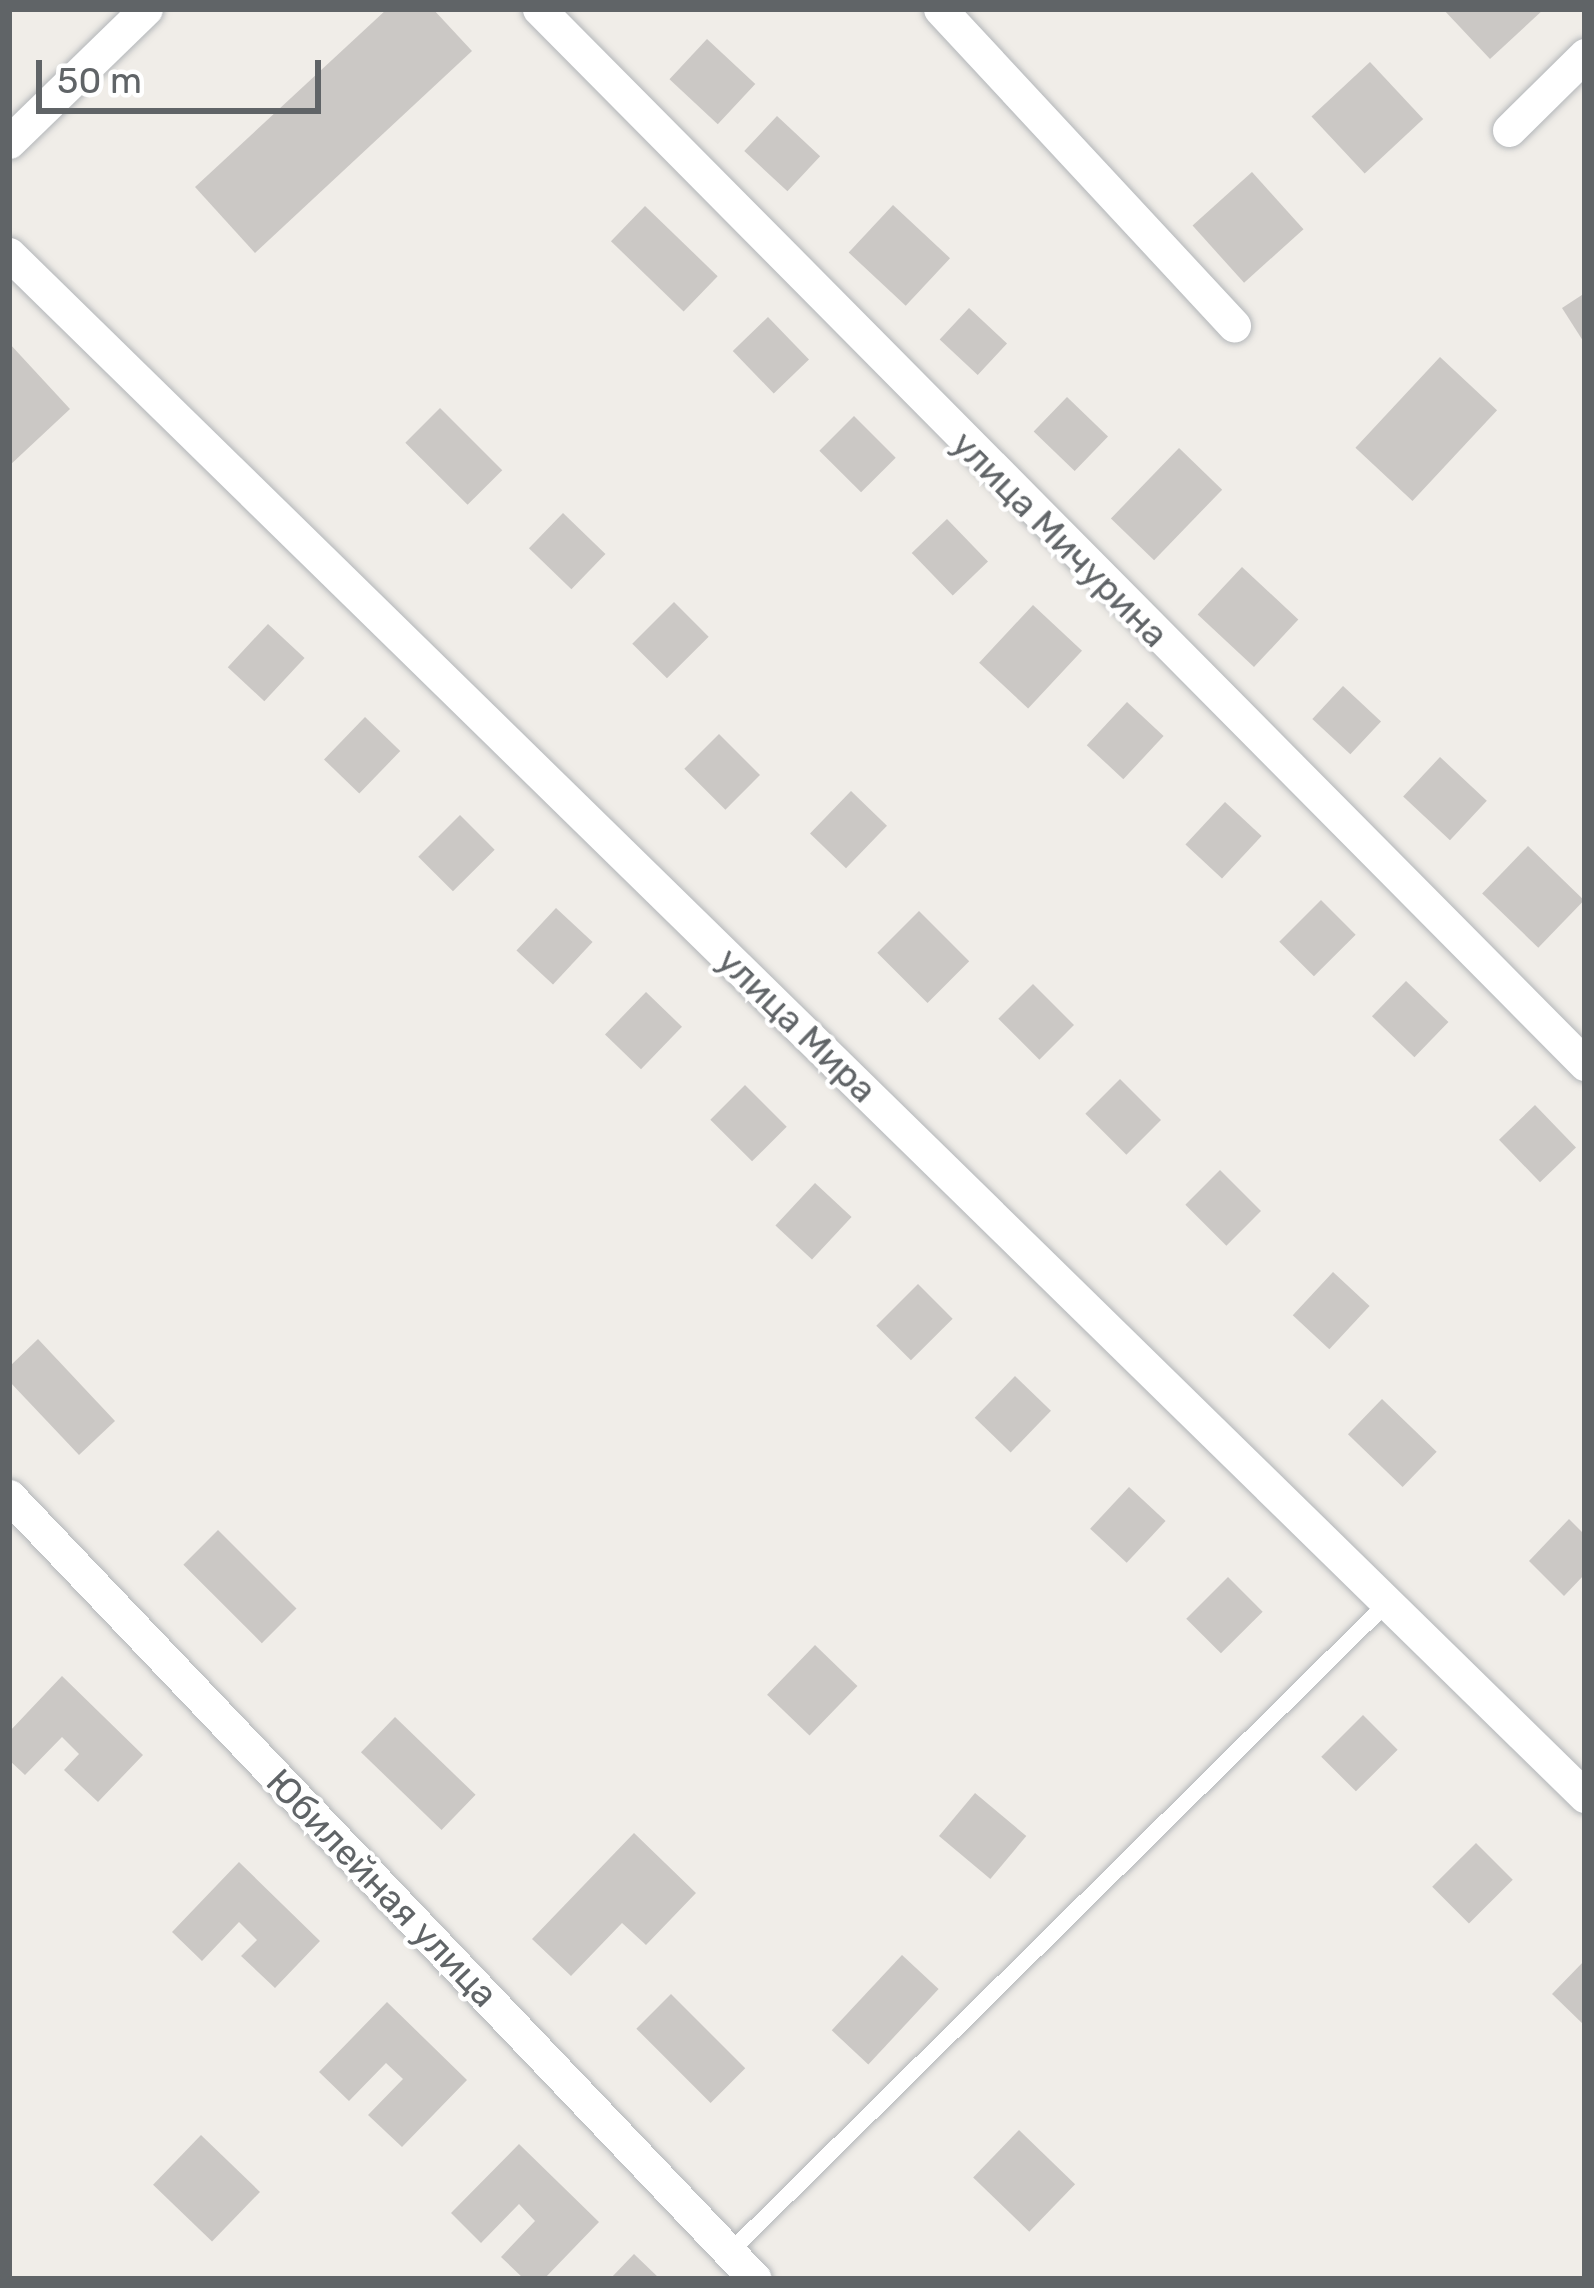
<!DOCTYPE html>
<html>
<head>
<meta charset="utf-8">
<style>
  body { margin:0 }
  #map { position:relative; width:1594px; height:2288px; overflow:hidden; background:#f0ede8; font-family:Rubik,sans-serif }
  div>[style] { position:absolute }
  [style*='--x'] { left:calc(var(--x)*1px); top:calc(var(--y)*1px); width:calc(var(--w)*1px); rotate:calc(var(--a)*1deg) }
  .building>* { inset:0; background:#cbc8c5; transform-origin:0 0 }
  .roads { filter:drop-shadow(0 0 3px #b3b6b9) drop-shadow(0 0 3px #b3b6b9) }
  .lane>* { height:16px; margin:-8px; padding:0 8px; transform-origin:8px; border-radius:8px; background:#fff }
  .street>* { height:33px; margin:-16.5px; padding:0 16.5px; transform-origin:16.5px; border-radius:16.5px; background:#fff }
  span { translate:-50% -50%; white-space:nowrap; text-align:center; line-height:1.15; -webkit-text-stroke:9px #fff; paint-order:stroke }
  .street-label { font-size:36px; color:#606467 }
  .frame { position:absolute; inset:0; border:12px solid #606467; pointer-events:none }
  .scale { position:absolute; left:36px; top:60px; width:285px; height:54px; box-sizing:border-box; border:6px solid #606467; border-top:0; padding-left:15px; font-size:36px; line-height:42px; white-space:nowrap; color:#606467; -webkit-text-stroke:9px #fff; paint-order:stroke }
</style>
</head>
<body>
<div id="map">
  <div class="building">
    <div style="clip-path:polygon(387px 9px,433px 9px,472px 51px,255px 253px,195px 187px)"></div>
    <div style="clip-path:polygon(1443px 9px,1544px 9px,1490px 59px)"></div>
    <div style="left:707px;top:39px;width:66px;height:55px;rotate:43deg"></div>
    <div style="left:1370px;top:62px;width:78px;height:80px;rotate:47deg"></div>
    <div style="left:777px;top:116px;width:59px;height:48px;rotate:43deg"></div>
    <div style="left:1252px;top:172px;width:77px;height:80px;rotate:48deg"></div>
    <div style="left:893px;top:205px;width:78px;height:65px;rotate:43deg"></div>
    <div style="left:645px;top:206px;width:101px;height:49px;rotate:44deg"></div>
    <div style="clip-path:polygon(1585px 293px,1585px 344px,1562px 308px)"></div>
    <div style="left:969px;top:308px;width:52px;height:43px;rotate:43deg"></div>
    <div style="left:768px;top:317px;width:59px;height:49px;rotate:46deg"></div>
    <div style="clip-path:polygon(9px 343px,70px 409px,9px 466px)"></div>
    <div style="left:1440px;top:357px;width:78px;height:124px;rotate:43deg"></div>
    <div style="left:1067px;top:397px;width:57px;height:48px;rotate:44deg"></div>
    <div style="left:440px;top:408px;width:88px;height:49px;rotate:45deg"></div>
    <div style="left:854px;top:416px;width:59px;height:49px;rotate:45deg"></div>
    <div style="left:1179px;top:448px;width:60px;height:98px;rotate:44deg"></div>
    <div style="left:563px;top:513px;width:59px;height:49px;rotate:44deg"></div>
    <div style="left:947px;top:519px;width:59px;height:49px;rotate:46deg"></div>
    <div style="left:1242px;top:567px;width:77px;height:65px;rotate:43deg"></div>
    <div style="left:674px;top:602px;width:49px;height:59px;rotate:45deg"></div>
    <div style="left:1033px;top:605px;width:67px;height:79px;rotate:43deg"></div>
    <div style="left:268px;top:624px;width:50px;height:59px;rotate:43deg"></div>
    <div style="left:1343px;top:686px;width:52px;height:45px;rotate:43deg"></div>
    <div style="left:1127px;top:702px;width:50px;height:59px;rotate:43deg"></div>
    <div style="left:365px;top:717px;width:49px;height:59px;rotate:44deg"></div>
    <div style="left:719px;top:734px;width:58px;height:49px;rotate:45deg"></div>
    <div style="left:1440px;top:757px;width:64px;height:54px;rotate:43deg"></div>
    <div style="left:851px;top:791px;width:50px;height:59px;rotate:44deg"></div>
    <div style="left:1225px;top:802px;width:50px;height:58px;rotate:43deg"></div>
    <div style="left:460px;top:815px;width:49px;height:59px;rotate:45deg"></div>
    <div style="left:1528px;top:846px;width:78px;height:66px;rotate:44deg"></div>
    <div style="left:1321px;top:900px;width:49px;height:59px;rotate:45deg"></div>
    <div style="left:556px;top:908px;width:50px;height:58px;rotate:43deg"></div>
    <div style="left:919px;top:911px;width:71px;height:59px;rotate:45deg"></div>
    <div style="left:1406px;top:981px;width:59px;height:49px;rotate:44deg"></div>
    <div style="left:1033px;top:984px;width:58px;height:49px;rotate:45deg"></div>
    <div style="left:646px;top:992px;width:50px;height:59px;rotate:44deg"></div>
    <div style="left:1120px;top:1079px;width:58px;height:49px;rotate:45deg"></div>
    <div style="left:745px;top:1085px;width:59px;height:49px;rotate:45deg"></div>
    <div style="left:1535px;top:1105px;width:59px;height:50px;rotate:46deg"></div>
    <div style="left:1220px;top:1170px;width:58px;height:49px;rotate:45deg"></div>
    <div style="left:815px;top:1183px;width:50px;height:58px;rotate:43deg"></div>
    <div style="left:1333px;top:1272px;width:50px;height:59px;rotate:43deg"></div>
    <div style="left:918px;top:1284px;width:49px;height:59px;rotate:45deg"></div>
    <div style="clip-path:polygon(38px 1339px,115px 1421px,79px 1455px,9px 1381px,9px 1367px)"></div>
    <div style="left:1015px;top:1376px;width:50px;height:58px;rotate:44deg"></div>
    <div style="left:1382px;top:1399px;width:76px;height:49px;rotate:44deg"></div>
    <div style="left:1129px;top:1487px;width:50px;height:57px;rotate:43deg"></div>
    <div style="clip-path:polygon(1569px 1519px,1585px 1535px,1585px 1574px,1564px 1596px,1529px 1561px)"></div>
    <div style="left:218px;top:1530px;width:111px;height:49px;rotate:45deg"></div>
    <div style="left:1228px;top:1577px;width:49px;height:59px;rotate:45deg"></div>
    <div style="left:815px;top:1645px;width:59px;height:69px;rotate:44deg"></div>
    <div style="clip-path:polygon(62px 1676px,143px 1755px,98px 1802px,64px 1770px,79px 1754px,62px 1737px,25px 1775px,9px 1760px,9px 1732px)"></div>
    <div style="left:1363px;top:1715px;width:49px;height:59px;rotate:45deg"></div>
    <div style="left:395px;top:1717px;width:112px;height:49px;rotate:44deg"></div>
    <div style="left:975px;top:1793px;width:67px;height:56px;rotate:40deg"></div>
    <div style="clip-path:polygon(634px 1833px,696px 1893px,646px 1945px,622px 1923px,571px 1976px,532px 1939px)"></div>
    <div style="left:1476px;top:1843px;width:52px;height:62px;rotate:45deg"></div>
    <div style="clip-path:polygon(239px 1862px,320px 1941px,275px 1988px,241px 1956px,257px 1940px,239px 1922px,202px 1961px,172px 1932px)"></div>
    <div style="left:902px;top:1955px;width:50px;height:103px;rotate:43deg"></div>
    <div style="clip-path:polygon(1585px 1960px,1585px 2026px,1552px 1994px)"></div>
    <div style="left:671px;top:1994px;width:105px;height:49px;rotate:45deg"></div>
    <div style="clip-path:polygon(387px 2002px,467px 2080px,402px 2147px,368px 2115px,403px 2079px,386px 2063px,349px 2101px,319px 2072px)"></div>
    <div style="left:1019px;top:2130px;width:78px;height:66px;rotate:44deg"></div>
    <div style="left:201px;top:2135px;width:82px;height:69px;rotate:44deg"></div>
    <div style="clip-path:polygon(519px 2144px,599px 2222px,544px 2279px,524px 2279px,501px 2257px,535px 2221px,519px 2204px,481px 2243px,451px 2213px)"></div>
    <div style="clip-path:polygon(634px 2254px,660px 2279px,610px 2279px)"></div>
  </div>
  <div class="roads">
    <div class="lane">
      <div style="--x:729;--y:2253;--w:925;--a:-44.65"></div>
    </div>
    <div class="street">
      <div style="--x:539;--y:9;--w:1486;--a:45.25"></div>
      <div style="--x:940;--y:9;--w:432;--a:47.1"></div>
      <div style="--x:1509;--y:130;--w:107;--a:-44.6"></div>
      <div style="--x:9;--y:142;--w:191;--a:-44.2"></div>
      <div style="--x:9;--y:254;--w:2205;--a:44.38"></div>
      <div style="--x:9;--y:1496;--w:1081;--a:46.39"></div>
    </div>
  </div>
  <div class="street-label">
    <span style="left:1060px;top:539px;rotate:45deg">улица Мичурина</span>
    <span style="left:797px;top:1025px;rotate:44deg">улица Мира</span>
    <span style="left:382px;top:1888px;rotate:46deg">Юбилейная улица</span>
  </div>
  <div class="frame"></div>
  <div class="scale">50 m</div>
</div>
</body>
</html>
